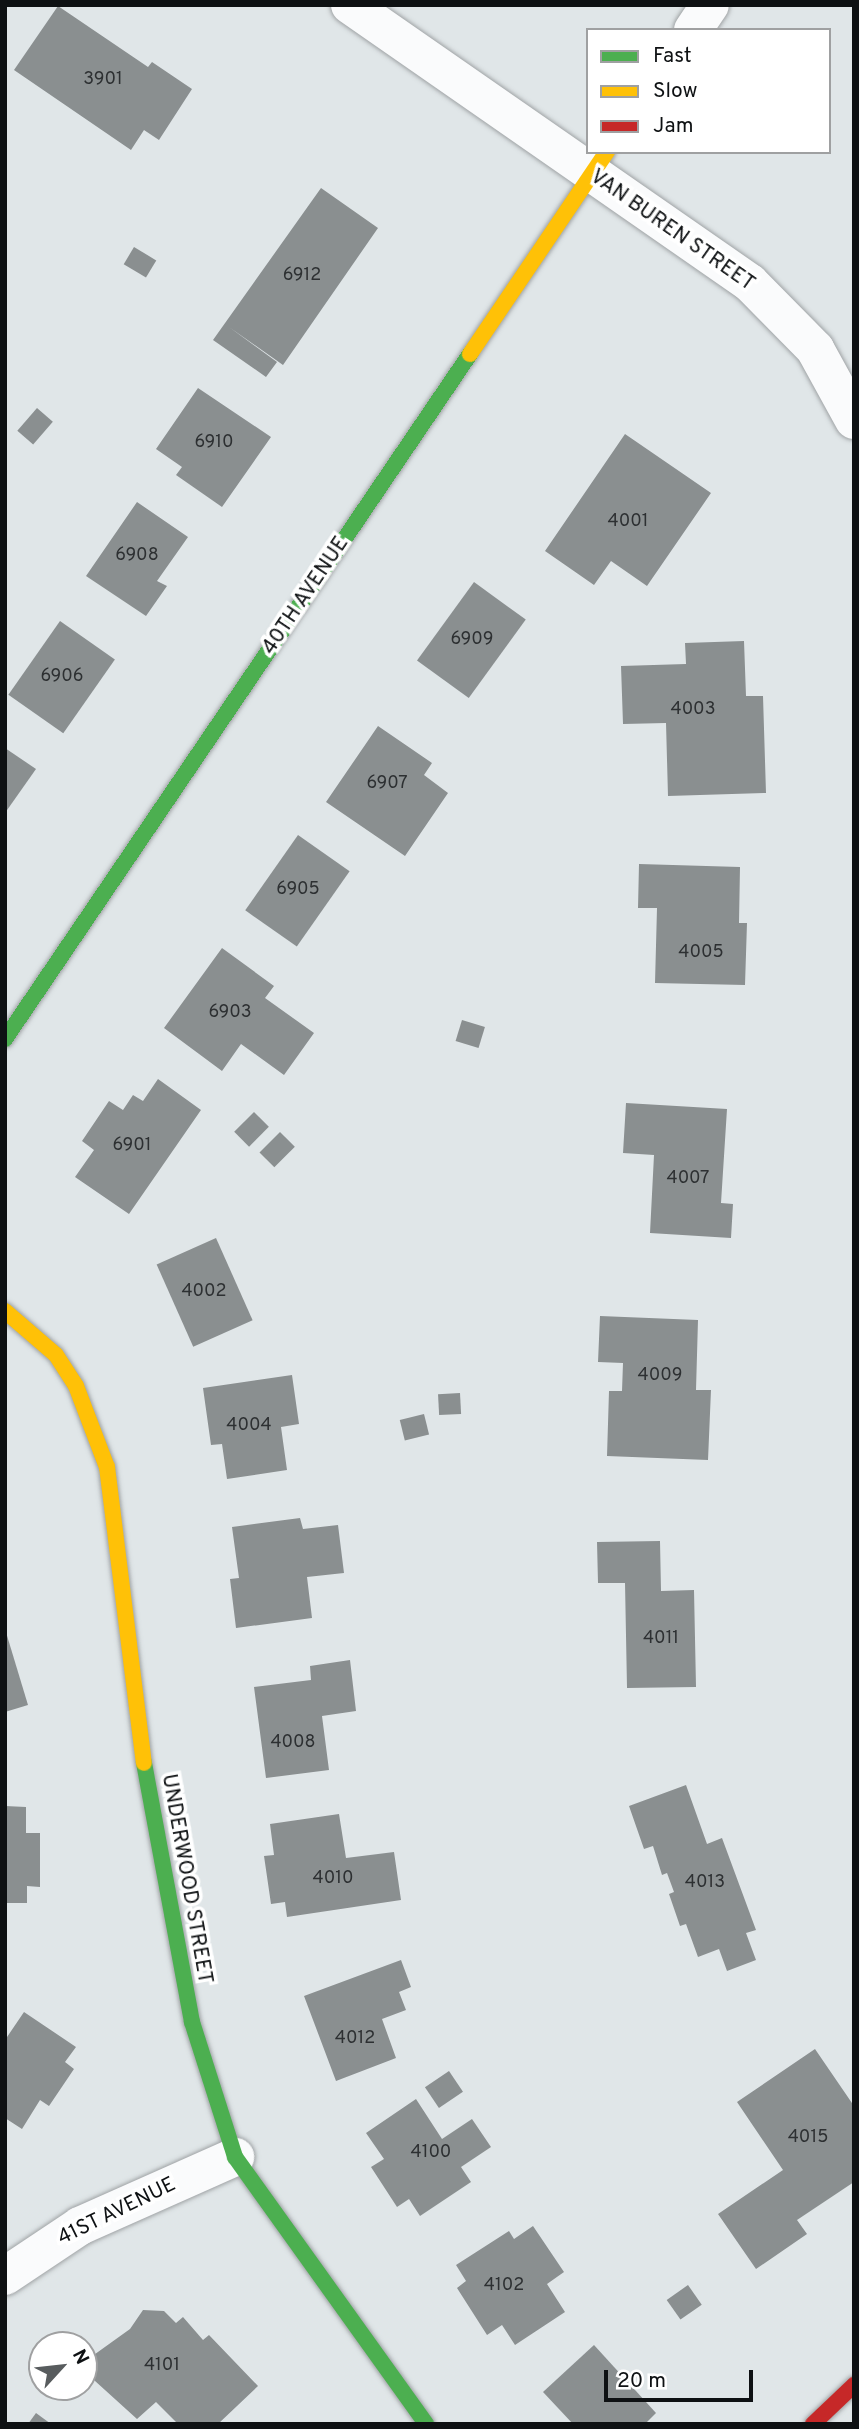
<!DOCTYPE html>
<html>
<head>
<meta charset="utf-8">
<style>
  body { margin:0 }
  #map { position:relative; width:859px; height:2429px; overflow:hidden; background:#e0e6e8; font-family:Overpass,sans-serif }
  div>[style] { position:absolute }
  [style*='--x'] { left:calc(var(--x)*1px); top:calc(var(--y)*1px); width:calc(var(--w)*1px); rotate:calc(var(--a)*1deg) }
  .building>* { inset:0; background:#8a8f90; transform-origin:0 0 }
  .roads { filter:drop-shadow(0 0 2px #9fa3a5) drop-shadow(0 0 2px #9fa3a5) }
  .street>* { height:38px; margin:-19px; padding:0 19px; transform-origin:19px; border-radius:19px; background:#fafbfc }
  .fast>* { height:16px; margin:-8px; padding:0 8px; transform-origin:8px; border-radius:8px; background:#4caf50 }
  .slow>* { height:16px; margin:-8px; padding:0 8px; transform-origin:8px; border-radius:8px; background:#ffc107 }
  .jam>* { height:16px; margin:-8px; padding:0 8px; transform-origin:8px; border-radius:8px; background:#c62828 }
  span { translate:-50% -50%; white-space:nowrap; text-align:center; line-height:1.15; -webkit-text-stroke:7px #fff; paint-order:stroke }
  .number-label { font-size:18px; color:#2d3032 }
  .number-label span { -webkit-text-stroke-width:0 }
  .street-label { font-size:21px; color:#0e1113 }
  .frame { position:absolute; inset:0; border:7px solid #0e1113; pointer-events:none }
  .legend { position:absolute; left:586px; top:28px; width:245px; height:126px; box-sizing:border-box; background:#fff; border:2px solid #9fa0a1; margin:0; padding:9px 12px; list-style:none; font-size:21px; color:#0e1113 }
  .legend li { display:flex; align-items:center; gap:14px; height:35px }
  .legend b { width:35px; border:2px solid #9fa0a1 }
  .north { position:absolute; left:28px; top:2331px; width:70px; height:70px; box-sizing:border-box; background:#fff; border:2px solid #9fa0a1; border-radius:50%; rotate:63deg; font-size:19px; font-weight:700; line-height:28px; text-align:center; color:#0e1113 }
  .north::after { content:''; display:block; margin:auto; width:24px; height:32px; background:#585c5e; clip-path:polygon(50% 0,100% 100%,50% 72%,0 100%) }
  .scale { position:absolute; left:604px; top:2370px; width:149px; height:32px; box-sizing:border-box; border:4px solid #0e1113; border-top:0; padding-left:9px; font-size:21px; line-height:24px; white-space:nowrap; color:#0e1113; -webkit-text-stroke:5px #fff; paint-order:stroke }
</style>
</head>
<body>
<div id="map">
  <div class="building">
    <div style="clip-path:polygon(58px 6px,148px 67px,152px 62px,192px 89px,159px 140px,144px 130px,131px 150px,14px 70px)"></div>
    <div style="clip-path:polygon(321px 188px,378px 228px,283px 365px,229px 327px,277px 362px,266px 377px,213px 340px)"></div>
    <div style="left:134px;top:247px;width:26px;height:20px;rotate:31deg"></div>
    <div style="clip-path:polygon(198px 388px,271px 437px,222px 507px,176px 475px,182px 467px,156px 449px)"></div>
    <div style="left:37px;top:408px;width:21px;height:30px;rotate:41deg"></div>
    <div style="clip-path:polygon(625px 434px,711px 493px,647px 586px,611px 561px,594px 585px,545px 551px)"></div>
    <div style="clip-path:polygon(137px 502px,188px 537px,157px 581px,167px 586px,146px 616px,86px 576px)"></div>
    <div style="left:474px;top:582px;width:64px;height:97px;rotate:36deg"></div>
    <div style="left:60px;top:621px;width:67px;height:90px;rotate:35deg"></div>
    <div style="clip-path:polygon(744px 641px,746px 696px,763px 696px,766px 793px,668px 796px,666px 723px,623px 724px,621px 666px,686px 664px,685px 643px)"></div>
    <div style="clip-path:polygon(378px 726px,432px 763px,424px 775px,448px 793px,405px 856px,326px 802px)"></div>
    <div style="clip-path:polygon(5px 748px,36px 769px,5px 813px)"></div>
    <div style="left:298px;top:835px;width:63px;height:92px;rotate:35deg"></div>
    <div style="clip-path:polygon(639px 864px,740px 867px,739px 923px,747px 923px,745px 985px,655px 983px,657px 908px,638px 908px)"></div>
    <div style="clip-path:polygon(222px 948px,274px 986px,265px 998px,314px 1033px,284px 1075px,241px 1044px,222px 1071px,164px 1028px)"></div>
    <div style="left:462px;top:1020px;width:24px;height:22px;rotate:17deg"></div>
    <div style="clip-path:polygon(158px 1079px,201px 1110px,129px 1214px,75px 1177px,94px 1150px,82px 1141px,109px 1101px,123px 1110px,133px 1095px,143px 1101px)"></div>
    <div style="clip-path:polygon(626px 1103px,727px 1109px,721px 1203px,733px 1204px,731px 1238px,650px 1233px,654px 1155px,623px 1153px)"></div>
    <div style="left:254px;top:1112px;width:21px;height:28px;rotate:45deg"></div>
    <div style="left:280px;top:1132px;width:21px;height:29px;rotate:45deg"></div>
    <div style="left:216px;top:1238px;width:90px;height:65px;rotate:66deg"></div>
    <div style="clip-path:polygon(600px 1316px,698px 1320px,696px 1390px,711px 1390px,708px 1460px,607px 1456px,609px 1391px,622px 1391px,623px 1363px,598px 1362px)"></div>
    <div style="clip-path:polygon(292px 1375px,299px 1424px,281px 1427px,287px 1470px,227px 1479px,222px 1444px,211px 1445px,203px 1388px)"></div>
    <div style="left:460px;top:1393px;width:21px;height:22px;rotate:87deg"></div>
    <div style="left:424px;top:1414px;width:21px;height:25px;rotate:76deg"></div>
    <div style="clip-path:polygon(300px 1518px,303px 1529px,338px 1525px,344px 1573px,307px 1577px,312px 1618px,236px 1628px,230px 1579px,239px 1578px,232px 1527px)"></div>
    <div style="clip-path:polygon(660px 1541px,661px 1591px,694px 1590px,696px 1687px,627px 1688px,625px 1583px,598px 1583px,597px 1542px)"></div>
    <div style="clip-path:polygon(5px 1629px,28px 1705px,5px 1712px)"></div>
    <div style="clip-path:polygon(350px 1660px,356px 1711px,322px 1716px,329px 1770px,266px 1778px,254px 1687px,311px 1680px,310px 1666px)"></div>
    <div style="clip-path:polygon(686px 1785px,707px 1844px,722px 1838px,756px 1930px,746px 1933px,756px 1960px,727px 1971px,719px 1949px,698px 1957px,686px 1924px,680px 1926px,669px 1894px,674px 1892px,667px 1873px,662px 1875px,653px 1846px,644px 1849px,629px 1806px)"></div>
    <div style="clip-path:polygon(5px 1806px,26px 1807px,26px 1833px,40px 1833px,40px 1887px,27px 1886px,27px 1903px,5px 1903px)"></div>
    <div style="clip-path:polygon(339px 1814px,346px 1858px,394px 1852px,401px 1900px,287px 1917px,285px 1902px,271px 1904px,264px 1856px,274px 1855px,270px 1824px)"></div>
    <div style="clip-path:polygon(401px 1960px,411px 1987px,399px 1992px,406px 2010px,382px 2019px,396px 2058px,336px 2081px,304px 1996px)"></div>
    <div style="clip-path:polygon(24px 2012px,76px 2047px,65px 2062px,74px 2069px,49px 2106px,40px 2100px,22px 2129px,5px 2118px,5px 2040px)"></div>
    <div style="clip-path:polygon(815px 2049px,854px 2106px,854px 2182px,797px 2220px,807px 2234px,756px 2269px,718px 2214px,783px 2170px,737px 2102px)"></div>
    <div style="left:449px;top:2071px;width:25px;height:29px;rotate:56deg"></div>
    <div style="clip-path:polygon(416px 2099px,442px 2139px,472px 2119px,491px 2147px,461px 2167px,471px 2182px,420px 2216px,409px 2199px,397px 2207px,371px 2167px,384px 2159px,366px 2133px)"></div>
    <div style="clip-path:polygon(533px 2226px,564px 2272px,547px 2284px,565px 2312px,515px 2345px,502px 2325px,487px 2335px,457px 2288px,466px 2281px,456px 2265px,509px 2231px,514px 2239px)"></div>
    <div style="left:688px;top:2285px;width:24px;height:26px;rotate:55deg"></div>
    <div style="clip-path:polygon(143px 2310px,164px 2311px,176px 2323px,183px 2317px,203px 2340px,209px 2335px,258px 2386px,218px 2424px,178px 2424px,156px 2402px,137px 2419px,84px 2371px,84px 2362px,130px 2329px)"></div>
    <div style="clip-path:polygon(594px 2345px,656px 2413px,645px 2424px,573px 2424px,543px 2392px)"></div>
    <div style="clip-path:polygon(36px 2413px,51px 2424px,28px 2424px)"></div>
  </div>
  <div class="roads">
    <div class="street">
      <div style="--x:350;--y:5;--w:487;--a:34.8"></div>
      <div style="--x:750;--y:283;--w:93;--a:45.4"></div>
      <div style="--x:815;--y:349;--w:81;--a:61.2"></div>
      <div style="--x:693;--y:30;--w:30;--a:-56"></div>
      <div style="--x:5;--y:2276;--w:90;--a:-33.7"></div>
      <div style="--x:80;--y:2226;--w:170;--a:-24"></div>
    </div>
    <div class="fast">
      <div style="--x:5;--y:1039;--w:828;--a:-55.83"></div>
      <div style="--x:144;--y:1763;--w:263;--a:79.5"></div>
      <div style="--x:192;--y:2022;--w:142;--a:72.3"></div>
      <div style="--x:235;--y:2157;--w:328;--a:54.4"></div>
    </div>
    <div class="slow">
      <div style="--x:470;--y:354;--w:244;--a:-55.9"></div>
      <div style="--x:5;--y:1311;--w:67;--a:40.8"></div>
      <div style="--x:56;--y:1355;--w:37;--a:57"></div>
      <div style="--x:76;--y:1386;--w:87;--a:69.1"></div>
      <div style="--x:107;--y:1467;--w:298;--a:82.9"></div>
    </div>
    <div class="jam">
      <div style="--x:813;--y:2424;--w:57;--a:-43.6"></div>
    </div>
  </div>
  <div class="number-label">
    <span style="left:103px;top:80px">3901</span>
    <span style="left:302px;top:276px">6912</span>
    <span style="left:214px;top:443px">6910</span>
    <span style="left:628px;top:522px">4001</span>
    <span style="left:137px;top:556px">6908</span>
    <span style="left:472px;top:640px">6909</span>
    <span style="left:62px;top:677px">6906</span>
    <span style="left:693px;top:710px">4003</span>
    <span style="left:387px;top:784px">6907</span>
    <span style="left:298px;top:890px">6905</span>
    <span style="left:701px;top:953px">4005</span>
    <span style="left:230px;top:1013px">6903</span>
    <span style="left:132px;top:1146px">6901</span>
    <span style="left:688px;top:1179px">4007</span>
    <span style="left:204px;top:1292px">4002</span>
    <span style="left:660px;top:1376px">4009</span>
    <span style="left:249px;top:1426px">4004</span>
    <span style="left:661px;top:1639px">4011</span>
    <span style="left:293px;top:1743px">4008</span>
    <span style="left:333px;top:1879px">4010</span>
    <span style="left:705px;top:1883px">4013</span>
    <span style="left:355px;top:2039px">4012</span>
    <span style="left:808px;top:2138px">4015</span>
    <span style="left:431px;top:2153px">4100</span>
    <span style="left:504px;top:2286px">4102</span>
    <span style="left:162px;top:2366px">4101</span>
  </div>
  <div class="street-label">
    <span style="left:672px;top:231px;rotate:35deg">VAN BUREN STREET</span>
    <span style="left:306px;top:596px;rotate:-56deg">40TH AVENUE</span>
    <span style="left:186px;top:1879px;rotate:80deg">UNDERWOOD STREET</span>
    <span style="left:117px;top:2212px;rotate:-26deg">41ST AVENUE</span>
  </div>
  <div class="frame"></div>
  <ul class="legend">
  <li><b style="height:9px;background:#4caf50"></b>Fast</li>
  <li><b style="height:9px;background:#ffc107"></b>Slow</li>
  <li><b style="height:9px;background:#c62828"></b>Jam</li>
  </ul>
  <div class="north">N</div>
  <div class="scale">20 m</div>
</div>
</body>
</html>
